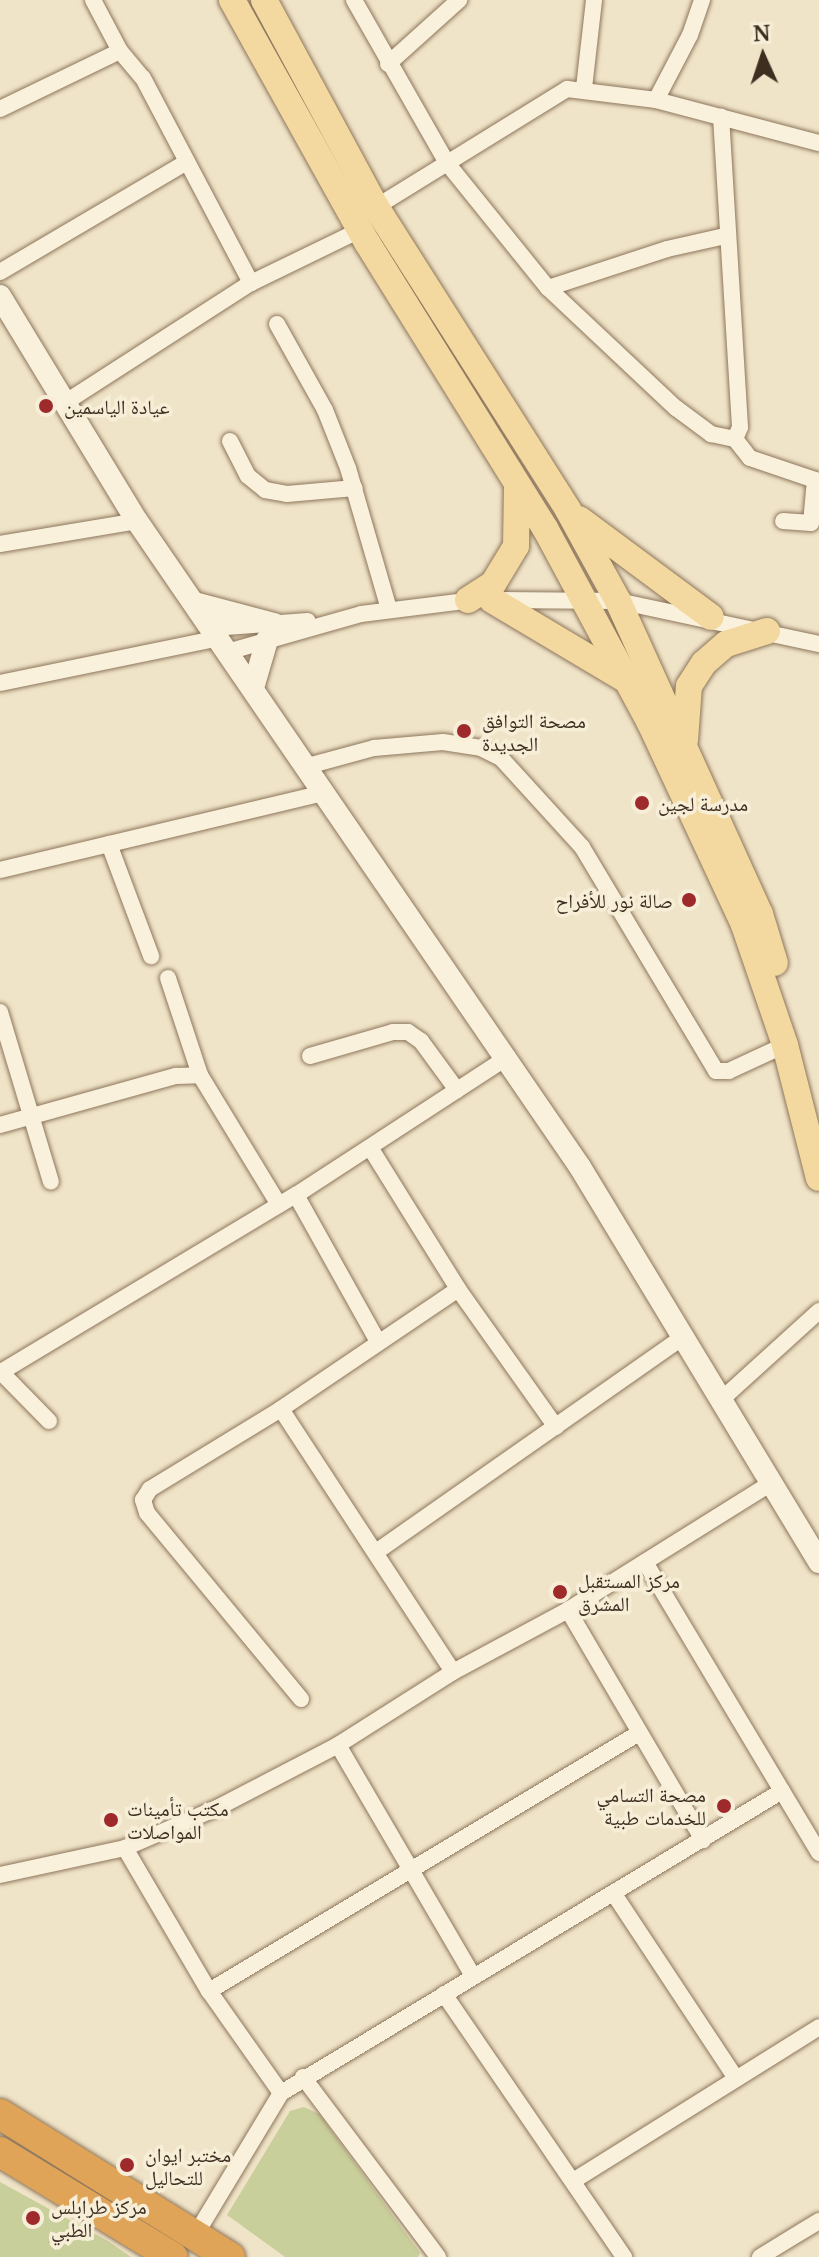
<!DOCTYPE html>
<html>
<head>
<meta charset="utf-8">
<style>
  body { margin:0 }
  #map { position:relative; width:819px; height:2257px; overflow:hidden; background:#f0e4c8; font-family:"Noto Serif","Noto Naskh Arabic",serif }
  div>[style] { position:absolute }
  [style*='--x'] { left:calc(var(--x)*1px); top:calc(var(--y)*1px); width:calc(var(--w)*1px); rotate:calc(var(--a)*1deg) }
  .green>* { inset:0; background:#c9cf9b }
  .roads { filter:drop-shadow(0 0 2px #8d765c) drop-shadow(0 0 2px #8d765c) }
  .street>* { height:16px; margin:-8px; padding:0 8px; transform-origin:8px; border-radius:8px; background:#faf1dc }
  .secondary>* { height:22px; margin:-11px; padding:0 11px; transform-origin:11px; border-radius:11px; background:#faf1dc }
  .primary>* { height:26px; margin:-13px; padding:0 13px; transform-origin:13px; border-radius:13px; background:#f3d9a0 }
  .highway>* { height:30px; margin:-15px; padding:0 15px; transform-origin:15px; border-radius:15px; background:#e0a458 }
  .dots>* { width:22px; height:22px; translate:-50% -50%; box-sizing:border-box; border:4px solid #f7eed8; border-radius:50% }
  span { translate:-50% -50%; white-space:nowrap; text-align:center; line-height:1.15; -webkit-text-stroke:7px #f7eed8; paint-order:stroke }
  .poi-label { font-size:20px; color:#3d2e20 }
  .left { translate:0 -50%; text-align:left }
  .right { translate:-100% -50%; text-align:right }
  .north { position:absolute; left:723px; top:16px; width:80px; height:80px; -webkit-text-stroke:6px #f7eed8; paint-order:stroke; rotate:357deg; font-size:22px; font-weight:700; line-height:32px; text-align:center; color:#3d2e20 }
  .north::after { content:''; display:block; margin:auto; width:28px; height:36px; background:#3d2e20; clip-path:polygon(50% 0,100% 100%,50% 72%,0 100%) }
</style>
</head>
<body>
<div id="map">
  <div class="green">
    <div style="clip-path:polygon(304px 2107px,319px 2114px,420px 2253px,418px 2257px,285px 2257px,227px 2215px,290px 2111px)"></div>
    <div style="clip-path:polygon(0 2182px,108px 2241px,131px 2257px,0 2257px)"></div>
  </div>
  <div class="roads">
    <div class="street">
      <div style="--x:93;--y:0;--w:58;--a:62.1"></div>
      <div style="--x:354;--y:0;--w:188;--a:60.3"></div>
      <div style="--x:447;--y:163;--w:161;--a:51.1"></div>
      <div style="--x:548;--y:288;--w:125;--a:-18.1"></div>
      <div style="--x:667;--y:249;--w:59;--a:-12.6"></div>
      <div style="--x:388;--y:64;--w:96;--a:-42"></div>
      <div style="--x:584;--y:88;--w:89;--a:-83.5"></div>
      <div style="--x:656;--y:100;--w:73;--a:-62.4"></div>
      <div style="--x:690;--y:35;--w:37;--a:-71"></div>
      <div style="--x:0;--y:109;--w:133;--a:-25.8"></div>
      <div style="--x:120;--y:51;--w:35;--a:50"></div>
      <div style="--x:143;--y:78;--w:232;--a:62.2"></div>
      <div style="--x:376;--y:207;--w:225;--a:-31.7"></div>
      <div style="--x:567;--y:89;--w:90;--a:7"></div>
      <div style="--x:656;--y:100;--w:169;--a:14.8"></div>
      <div style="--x:0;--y:272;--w:217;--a:-30.5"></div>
      <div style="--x:548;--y:288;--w:175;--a:43.2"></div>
      <div style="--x:676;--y:408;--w:44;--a:36.6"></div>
      <div style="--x:711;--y:434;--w:25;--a:12"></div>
      <div style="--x:735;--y:439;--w:13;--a:-67"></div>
      <div style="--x:740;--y:427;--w:311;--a:-93.5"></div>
      <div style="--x:277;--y:324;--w:98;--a:60.8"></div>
      <div style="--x:325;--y:410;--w:62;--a:68.4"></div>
      <div style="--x:348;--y:468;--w:147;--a:73.8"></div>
      <div style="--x:66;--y:402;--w:220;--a:-32.8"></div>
      <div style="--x:251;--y:283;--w:121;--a:-25.9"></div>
      <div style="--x:735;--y:439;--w:24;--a:52"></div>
      <div style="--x:750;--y:458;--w:69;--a:18.7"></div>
      <div style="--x:815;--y:480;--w:43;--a:95.3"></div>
      <div style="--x:811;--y:523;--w:28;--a:-176"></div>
      <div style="--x:230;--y:441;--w:39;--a:63"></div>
      <div style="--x:248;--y:476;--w:22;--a:39"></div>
      <div style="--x:265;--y:490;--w:22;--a:10"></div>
      <div style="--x:287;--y:494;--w:68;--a:-5"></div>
      <div style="--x:0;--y:544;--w:139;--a:-9.5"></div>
      <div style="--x:497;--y:600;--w:121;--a:0.5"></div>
      <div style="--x:618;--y:601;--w:206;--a:12.1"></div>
      <div style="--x:212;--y:628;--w:96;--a:-4.2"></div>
      <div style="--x:227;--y:652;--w:139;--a:-15.8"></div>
      <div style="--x:361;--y:614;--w:114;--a:-7.1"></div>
      <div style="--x:0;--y:683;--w:224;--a:-11.6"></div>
      <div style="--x:304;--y:767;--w:73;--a:-15.2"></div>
      <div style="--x:374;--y:748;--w:69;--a:-5"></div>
      <div style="--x:443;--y:742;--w:38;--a:9"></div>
      <div style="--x:481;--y:748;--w:22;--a:27"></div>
      <div style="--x:501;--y:758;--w:120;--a:47.7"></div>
      <div style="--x:582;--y:847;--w:261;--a:59.1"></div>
      <div style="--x:716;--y:1071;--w:13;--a:0"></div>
      <div style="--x:729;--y:1071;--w:62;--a:-24.9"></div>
      <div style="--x:109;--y:844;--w:120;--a:69.4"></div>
      <div style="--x:0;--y:870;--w:331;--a:-13.4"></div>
      <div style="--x:168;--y:978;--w:102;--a:71.7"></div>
      <div style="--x:0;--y:1012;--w:177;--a:73.3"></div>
      <div style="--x:310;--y:1056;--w:86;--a:-16.1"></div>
      <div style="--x:393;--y:1032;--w:15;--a:0"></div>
      <div style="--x:408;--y:1032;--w:16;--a:35"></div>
      <div style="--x:421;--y:1041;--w:61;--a:53.7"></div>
      <div style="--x:0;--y:1125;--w:183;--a:-15.6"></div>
      <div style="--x:176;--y:1076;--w:24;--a:-2"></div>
      <div style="--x:200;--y:1075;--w:152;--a:58.7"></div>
      <div style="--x:371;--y:1149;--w:165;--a:58.1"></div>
      <div style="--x:458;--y:1289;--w:169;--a:54.6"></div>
      <div style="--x:296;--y:1195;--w:168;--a:60.8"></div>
      <div style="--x:0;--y:1371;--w:70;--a:45.6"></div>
      <div style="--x:1;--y:1372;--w:344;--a:-31"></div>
      <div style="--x:296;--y:1195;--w:253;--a:-33.1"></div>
      <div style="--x:722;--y:1399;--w:131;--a:-42.2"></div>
      <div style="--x:281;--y:1409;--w:314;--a:56.8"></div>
      <div style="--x:376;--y:1552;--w:377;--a:-35"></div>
      <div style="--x:645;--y:1562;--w:339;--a:59.1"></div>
      <div style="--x:568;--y:1610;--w:267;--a:59.6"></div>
      <div style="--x:301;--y:1699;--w:241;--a:-129.6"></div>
      <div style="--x:147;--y:1513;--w:14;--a:-107"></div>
      <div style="--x:143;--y:1500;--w:13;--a:-58"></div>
      <div style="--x:150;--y:1489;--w:153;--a:-31.4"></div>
      <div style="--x:281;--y:1409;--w:214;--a:-34.1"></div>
      <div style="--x:338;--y:1745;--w:268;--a:59.7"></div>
      <div style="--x:125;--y:1848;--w:166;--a:59.6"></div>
      <div style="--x:209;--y:1991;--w:125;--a:54.8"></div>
      <div style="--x:0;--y:1875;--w:128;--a:-12.2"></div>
      <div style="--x:125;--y:1848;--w:105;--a:-23.6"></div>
      <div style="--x:221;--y:1806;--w:132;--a:-27.5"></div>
      <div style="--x:338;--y:1745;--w:136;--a:-32.4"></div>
      <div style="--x:453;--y:1672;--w:131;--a:-28.3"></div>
      <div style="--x:568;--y:1610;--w:239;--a:-32"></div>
      <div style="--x:614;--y:1894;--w:219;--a:56.5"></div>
      <div style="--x:209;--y:1991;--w:501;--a:-30.96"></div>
      <div style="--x:444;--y:1994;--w:319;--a:55.6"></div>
      <div style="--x:303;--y:2077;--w:225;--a:53.1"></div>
      <div style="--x:573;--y:2181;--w:290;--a:-32"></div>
      <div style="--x:196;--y:2234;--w:165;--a:-58.9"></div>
      <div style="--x:281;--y:2093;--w:585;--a:-31.08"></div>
      <div style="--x:760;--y:2257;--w:69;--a:-31.4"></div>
    </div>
    <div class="secondary">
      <div style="--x:0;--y:296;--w:263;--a:58.7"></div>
      <div style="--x:137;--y:521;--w:783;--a:55.56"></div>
      <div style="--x:580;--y:1167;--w:462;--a:58.8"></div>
      <div style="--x:194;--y:603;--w:83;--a:14.7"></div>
      <div style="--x:253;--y:688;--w:50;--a:-73.7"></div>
    </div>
    <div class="primary">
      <div style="--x:232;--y:0;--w:279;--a:60.9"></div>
      <div style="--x:368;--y:244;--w:335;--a:58.1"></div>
      <div style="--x:545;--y:528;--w:221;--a:61.7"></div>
      <div style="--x:650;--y:723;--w:223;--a:65"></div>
      <div style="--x:744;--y:925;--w:127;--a:71.1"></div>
      <div style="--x:785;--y:1045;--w:137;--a:75.7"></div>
      <div style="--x:264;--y:0;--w:235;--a:61.6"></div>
      <div style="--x:376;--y:207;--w:359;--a:57.6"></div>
      <div style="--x:568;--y:510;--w:104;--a:61.2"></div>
      <div style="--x:618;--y:601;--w:344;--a:65.6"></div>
      <div style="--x:760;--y:914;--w:51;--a:73"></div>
      <div style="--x:579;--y:519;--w:164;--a:36.6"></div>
      <div style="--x:468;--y:600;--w:30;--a:-33"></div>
      <div style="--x:493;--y:584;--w:44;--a:-58.8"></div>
      <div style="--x:516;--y:546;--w:60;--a:-89"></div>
      <div style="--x:492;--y:600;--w:152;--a:30.8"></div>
      <div style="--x:685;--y:740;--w:54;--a:-85.8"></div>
      <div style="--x:689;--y:686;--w:27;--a:-57"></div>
      <div style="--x:704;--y:663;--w:29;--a:-41"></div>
      <div style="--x:726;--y:644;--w:43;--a:-17.6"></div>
    </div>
    <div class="highway">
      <div style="--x:0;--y:2114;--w:271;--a:31.9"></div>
      <div style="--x:0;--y:2152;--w:202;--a:31.3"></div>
    </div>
  </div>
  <div class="dots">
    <div style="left:46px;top:406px;background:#9e2a2b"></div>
    <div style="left:464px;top:731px;background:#9e2a2b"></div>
    <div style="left:642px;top:803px;background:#9e2a2b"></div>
    <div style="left:689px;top:900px;background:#9e2a2b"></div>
    <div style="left:560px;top:1592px;background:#9e2a2b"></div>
    <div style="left:724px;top:1806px;background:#9e2a2b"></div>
    <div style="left:111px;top:1820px;background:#9e2a2b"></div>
    <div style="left:127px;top:2165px;background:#9e2a2b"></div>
    <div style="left:33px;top:2218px;background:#9e2a2b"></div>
  </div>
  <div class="poi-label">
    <span class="left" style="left:64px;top:406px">عيادة الياسمين</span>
    <span class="left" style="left:482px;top:732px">مصحة التوافق<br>الجديدة</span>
    <span class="left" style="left:658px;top:803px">مدرسة لجين</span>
    <span class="right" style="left:673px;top:900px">صالة نور للأفراح</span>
    <span class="left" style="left:578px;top:1592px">مركز المستقبل<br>المشرق</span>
    <span class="right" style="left:706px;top:1806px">مصحة التسامي<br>للخدمات طبية</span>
    <span class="left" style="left:127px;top:1820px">مكتب تأمينات<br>المواصلات</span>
    <span class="left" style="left:145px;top:2166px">مختبر ايوان<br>للتحاليل</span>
    <span class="left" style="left:51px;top:2218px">مركز طرابلس<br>الطبي</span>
  </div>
  <div class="north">N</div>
</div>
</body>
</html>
